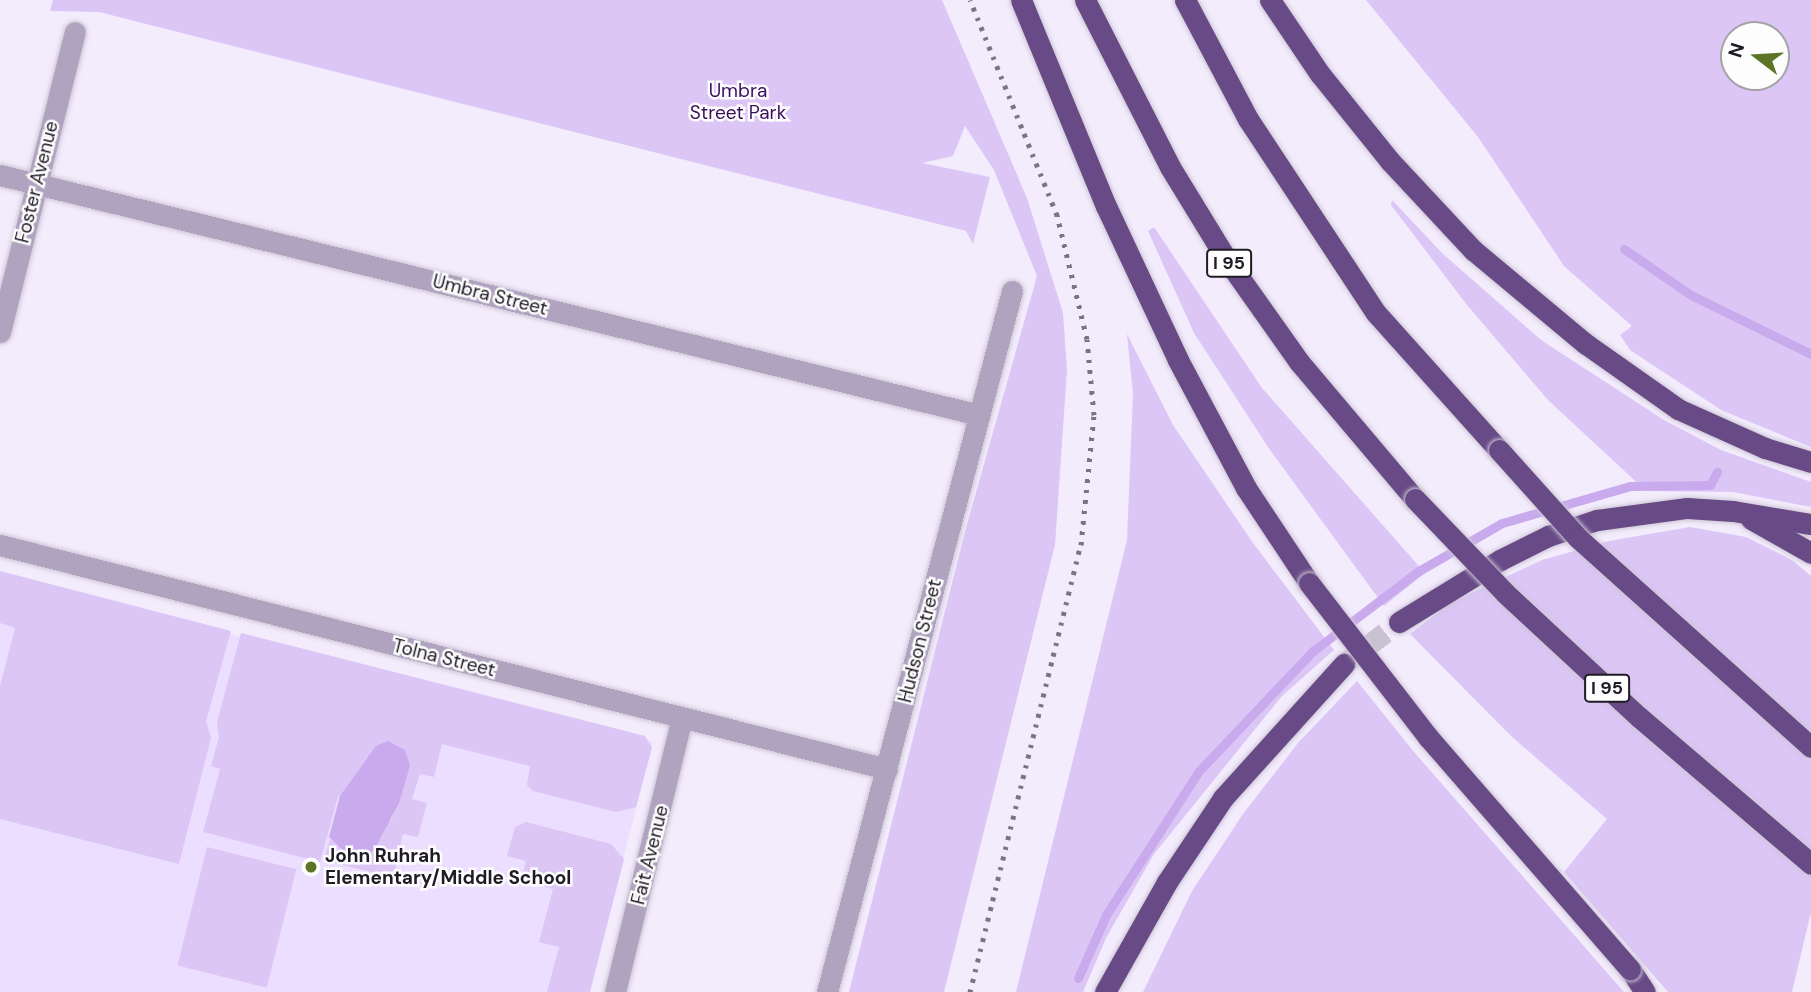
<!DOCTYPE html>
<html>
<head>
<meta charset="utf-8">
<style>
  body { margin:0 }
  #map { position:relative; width:1811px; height:992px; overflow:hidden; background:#f3ecfc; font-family:"DM Sans",sans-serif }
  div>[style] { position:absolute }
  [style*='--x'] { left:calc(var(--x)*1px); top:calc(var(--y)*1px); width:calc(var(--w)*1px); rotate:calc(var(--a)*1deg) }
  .built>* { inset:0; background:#ecdeff }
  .green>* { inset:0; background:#dbc6f6; transform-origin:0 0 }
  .water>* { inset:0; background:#c8aaed }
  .stream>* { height:9px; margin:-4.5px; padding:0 4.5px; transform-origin:4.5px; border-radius:4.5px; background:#c8aaed }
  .motorway-tunnel>* { height:21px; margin-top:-10.5px; transform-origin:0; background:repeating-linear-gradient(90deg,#c9c2d1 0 21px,transparent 0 31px) }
  .roads { filter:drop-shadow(0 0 2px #cdc6d5) drop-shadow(0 0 2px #cdc6d5) }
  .minor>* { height:21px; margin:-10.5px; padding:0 10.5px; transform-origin:10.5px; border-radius:10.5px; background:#afa3c0 }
  .motorway>* { height:21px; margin:-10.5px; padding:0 10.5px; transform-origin:10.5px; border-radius:10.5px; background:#674a86 }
  .rail>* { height:5px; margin-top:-2.5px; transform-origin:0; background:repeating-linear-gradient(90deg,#7a7481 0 3.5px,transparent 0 10.5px) }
  .bridges { filter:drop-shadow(0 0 2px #cdc6d5) drop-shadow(0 0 2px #cdc6d5) }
  .motorway-bridge>* { height:21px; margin:-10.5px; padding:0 10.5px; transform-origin:10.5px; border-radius:10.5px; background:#674a86 }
  .dots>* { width:19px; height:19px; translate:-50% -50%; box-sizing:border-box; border:4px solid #fdfdfd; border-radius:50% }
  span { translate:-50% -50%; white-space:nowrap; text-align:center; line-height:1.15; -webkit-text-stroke:5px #fdfdfd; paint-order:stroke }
  .shield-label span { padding:2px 5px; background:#fdfdfd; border:2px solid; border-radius:5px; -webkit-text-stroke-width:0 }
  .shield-label { font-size:18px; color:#1f1b25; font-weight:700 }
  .park-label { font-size:19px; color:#3a0e5c }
  .street-label { font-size:19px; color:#1f1b25 }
  .poi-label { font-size:19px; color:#1f1b25; font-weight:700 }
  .left { translate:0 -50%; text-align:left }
  .north { position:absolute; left:1720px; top:21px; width:70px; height:70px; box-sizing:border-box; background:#fdfdfd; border:2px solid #a4a3a7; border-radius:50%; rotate:287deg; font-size:19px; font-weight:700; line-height:28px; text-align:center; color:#1f1b25 }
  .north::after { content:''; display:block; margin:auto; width:24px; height:32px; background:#5c7426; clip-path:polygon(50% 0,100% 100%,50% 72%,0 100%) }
</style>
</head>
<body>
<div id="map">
  <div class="built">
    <div style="clip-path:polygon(0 575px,653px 742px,589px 992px,0 992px)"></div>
  </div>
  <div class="green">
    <div style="clip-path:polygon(53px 0,942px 0,1027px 198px,1063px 313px,1067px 370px,1055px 545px,944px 992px,849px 992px,966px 528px,1037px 276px,994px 170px,965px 126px,953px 156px,922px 163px,990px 177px,973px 244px,966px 231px,99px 12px,50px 11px)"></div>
    <div style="clip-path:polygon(evenodd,1366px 0,1811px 0,1811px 447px,1721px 410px,1630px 350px,1620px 335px,1632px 326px,1564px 266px,1478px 137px,1366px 0,1776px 35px,1776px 77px,1734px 77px,1734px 35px,1776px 35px)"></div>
    <div style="clip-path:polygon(1392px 200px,1443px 254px,1541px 340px,1664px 420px,1721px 450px,1811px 482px,1811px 507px,1733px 492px,1646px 491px,1548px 400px,1467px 305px,1391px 205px)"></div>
    <div style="clip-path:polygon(1154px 227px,1262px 388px,1425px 573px,1384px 606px,1270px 450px,1194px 333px,1148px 231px)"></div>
    <div style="clip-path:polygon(1127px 334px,1173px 425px,1253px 543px,1334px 650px,1282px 696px,1154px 854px,1106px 938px,1083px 992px,1016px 992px,1127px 540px,1133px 394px)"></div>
    <div style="clip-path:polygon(1690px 527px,1746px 537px,1792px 560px,1811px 576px,1811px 912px,1792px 992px,1668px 992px,1564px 872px,1607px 819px,1512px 737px,1410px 634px,1452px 602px,1542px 560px,1609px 541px)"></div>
    <div style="clip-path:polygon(0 571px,231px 631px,206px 721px,211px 738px,179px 864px,0 819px,0 686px,15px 628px,0 623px)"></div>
    <div style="clip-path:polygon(241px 633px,645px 736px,652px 748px,636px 807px,616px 812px,533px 791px,527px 785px,530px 766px,442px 744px,434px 777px,420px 774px,412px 799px,427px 803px,418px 837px,403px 834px,393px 878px,324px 860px,330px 839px,345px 853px,359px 857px,392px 818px,410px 766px,367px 758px,351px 787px,338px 797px,320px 862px,203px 832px,220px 769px,211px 766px,219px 737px,217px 722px)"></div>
    <div style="clip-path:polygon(1357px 681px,1414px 752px,1624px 992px,1143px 992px,1192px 891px,1243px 814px,1298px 743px)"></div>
    <div style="clip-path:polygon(526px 822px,611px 844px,624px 859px,590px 992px,547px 992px,559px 947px,539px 942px,553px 889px,521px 881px,526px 861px,507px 856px,515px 827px)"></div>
    <div style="left:207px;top:847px;width:92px;height:122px;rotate:14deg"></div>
  </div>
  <div class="water">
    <div style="clip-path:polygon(388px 741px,405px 750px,410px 766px,399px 803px,374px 850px,359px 857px,345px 853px,329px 837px,340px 796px,376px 746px)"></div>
  </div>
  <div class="stream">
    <div style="--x:1624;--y:249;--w:81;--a:34.5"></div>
    <div style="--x:1691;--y:295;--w:134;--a:26.2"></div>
    <div style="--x:1078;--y:978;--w:69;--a:-66"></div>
    <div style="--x:1106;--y:915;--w:170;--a:-57.2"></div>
    <div style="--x:1198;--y:772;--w:167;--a:-46.5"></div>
    <div style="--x:1313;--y:651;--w:131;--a:-37.2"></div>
    <div style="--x:1417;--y:572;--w:98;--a:-30"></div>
    <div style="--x:1502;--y:523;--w:133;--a:-16.1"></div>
    <div style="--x:1630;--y:486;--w:80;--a:-0.7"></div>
    <div style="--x:1710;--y:485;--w:15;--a:-62"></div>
  </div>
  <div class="motorway-tunnel">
    <div style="--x:1344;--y:664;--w:69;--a:-37.4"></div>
  </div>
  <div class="roads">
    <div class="minor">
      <div style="--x:0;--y:175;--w:1008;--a:13.77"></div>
      <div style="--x:0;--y:332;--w:309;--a:-76"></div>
      <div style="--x:0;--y:545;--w:915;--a:14.17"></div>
      <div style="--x:615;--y:992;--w:282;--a:-76.3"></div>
      <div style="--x:827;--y:992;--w:725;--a:-75.22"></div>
    </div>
    <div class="motorway">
      <div style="--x:1021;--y:0;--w:223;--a:67.6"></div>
      <div style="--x:1106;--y:206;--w:170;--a:64.9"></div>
      <div style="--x:1178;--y:360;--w:145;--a:62"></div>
      <div style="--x:1246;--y:488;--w:114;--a:56.4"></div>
      <div style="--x:1085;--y:0;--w:187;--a:63"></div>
      <div style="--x:1170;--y:167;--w:109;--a:58.5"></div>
      <div style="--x:1227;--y:260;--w:126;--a:54.7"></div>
      <div style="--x:1300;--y:363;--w:178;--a:49.8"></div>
      <div style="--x:1185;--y:0;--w:135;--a:62.1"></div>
      <div style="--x:1248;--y:119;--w:232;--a:56.6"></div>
      <div style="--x:1376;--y:313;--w:184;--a:48.1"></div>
      <div style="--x:1270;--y:0;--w:89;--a:56"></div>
      <div style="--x:1320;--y:74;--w:112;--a:51.2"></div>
      <div style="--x:1390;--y:161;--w:122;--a:47"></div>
      <div style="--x:1473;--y:250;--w:147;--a:39.8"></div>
      <div style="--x:1586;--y:344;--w:113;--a:35.2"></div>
      <div style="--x:1678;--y:409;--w:95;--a:24.1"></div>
      <div style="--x:1765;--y:448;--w:48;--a:16.9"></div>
      <div style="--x:1751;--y:519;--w:69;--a:29.5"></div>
      <div style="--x:1399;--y:622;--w:119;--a:-31.5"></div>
      <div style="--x:1500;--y:560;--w:54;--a:-26.6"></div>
      <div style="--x:1548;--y:536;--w:52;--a:-18.1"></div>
      <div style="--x:1597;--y:520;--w:91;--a:-7.6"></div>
      <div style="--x:1687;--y:508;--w:46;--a:3.7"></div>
      <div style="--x:1733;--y:511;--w:79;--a:9.5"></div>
      <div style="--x:1630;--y:969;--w:27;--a:57"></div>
      <div style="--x:1105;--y:992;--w:126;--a:-60.6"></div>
      <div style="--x:1167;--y:882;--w:101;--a:-56.3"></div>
      <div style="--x:1223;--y:798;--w:181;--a:-47.9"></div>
    </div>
  </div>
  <div class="rail">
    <div style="--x:970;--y:992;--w:461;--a:-76.1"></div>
    <div style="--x:1081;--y:545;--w:131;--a:-84.3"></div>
    <div style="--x:1094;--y:415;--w:76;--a:-95.3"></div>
    <div style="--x:1087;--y:339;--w:128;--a:-103.6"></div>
    <div style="--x:1057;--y:215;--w:232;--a:-112"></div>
  </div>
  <div class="bridges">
    <div class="motorway-bridge">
      <div style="--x:1499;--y:450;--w:118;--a:48.1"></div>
      <div style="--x:1578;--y:538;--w:313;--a:41.9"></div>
      <div style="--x:1415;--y:499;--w:130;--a:46.2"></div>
      <div style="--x:1505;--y:593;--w:183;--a:42.8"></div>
      <div style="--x:1639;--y:717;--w:226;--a:40.5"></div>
      <div style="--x:1309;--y:583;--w:195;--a:52.3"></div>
      <div style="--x:1428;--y:737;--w:308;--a:49"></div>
    </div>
  </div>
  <div class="dots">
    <div style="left:311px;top:867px;background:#5c7426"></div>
  </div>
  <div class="shield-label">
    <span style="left:1229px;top:263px">I 95</span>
    <span style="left:1607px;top:688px">I 95</span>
  </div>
  <div class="park-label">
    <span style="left:738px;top:102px">Umbra<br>Street Park</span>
  </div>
  <div class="street-label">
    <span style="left:37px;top:182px;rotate:-76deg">Foster Avenue</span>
    <span style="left:490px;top:295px;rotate:14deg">Umbra Street</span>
    <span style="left:920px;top:641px;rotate:-76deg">Hudson Street</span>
    <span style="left:444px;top:658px;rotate:14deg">Tolna Street</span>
    <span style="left:650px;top:855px;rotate:-76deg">Fait Avenue</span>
  </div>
  <div class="poi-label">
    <span class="left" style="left:325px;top:867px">John Ruhrah<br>Elementary/Middle School</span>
  </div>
  <div class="north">N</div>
</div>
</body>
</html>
